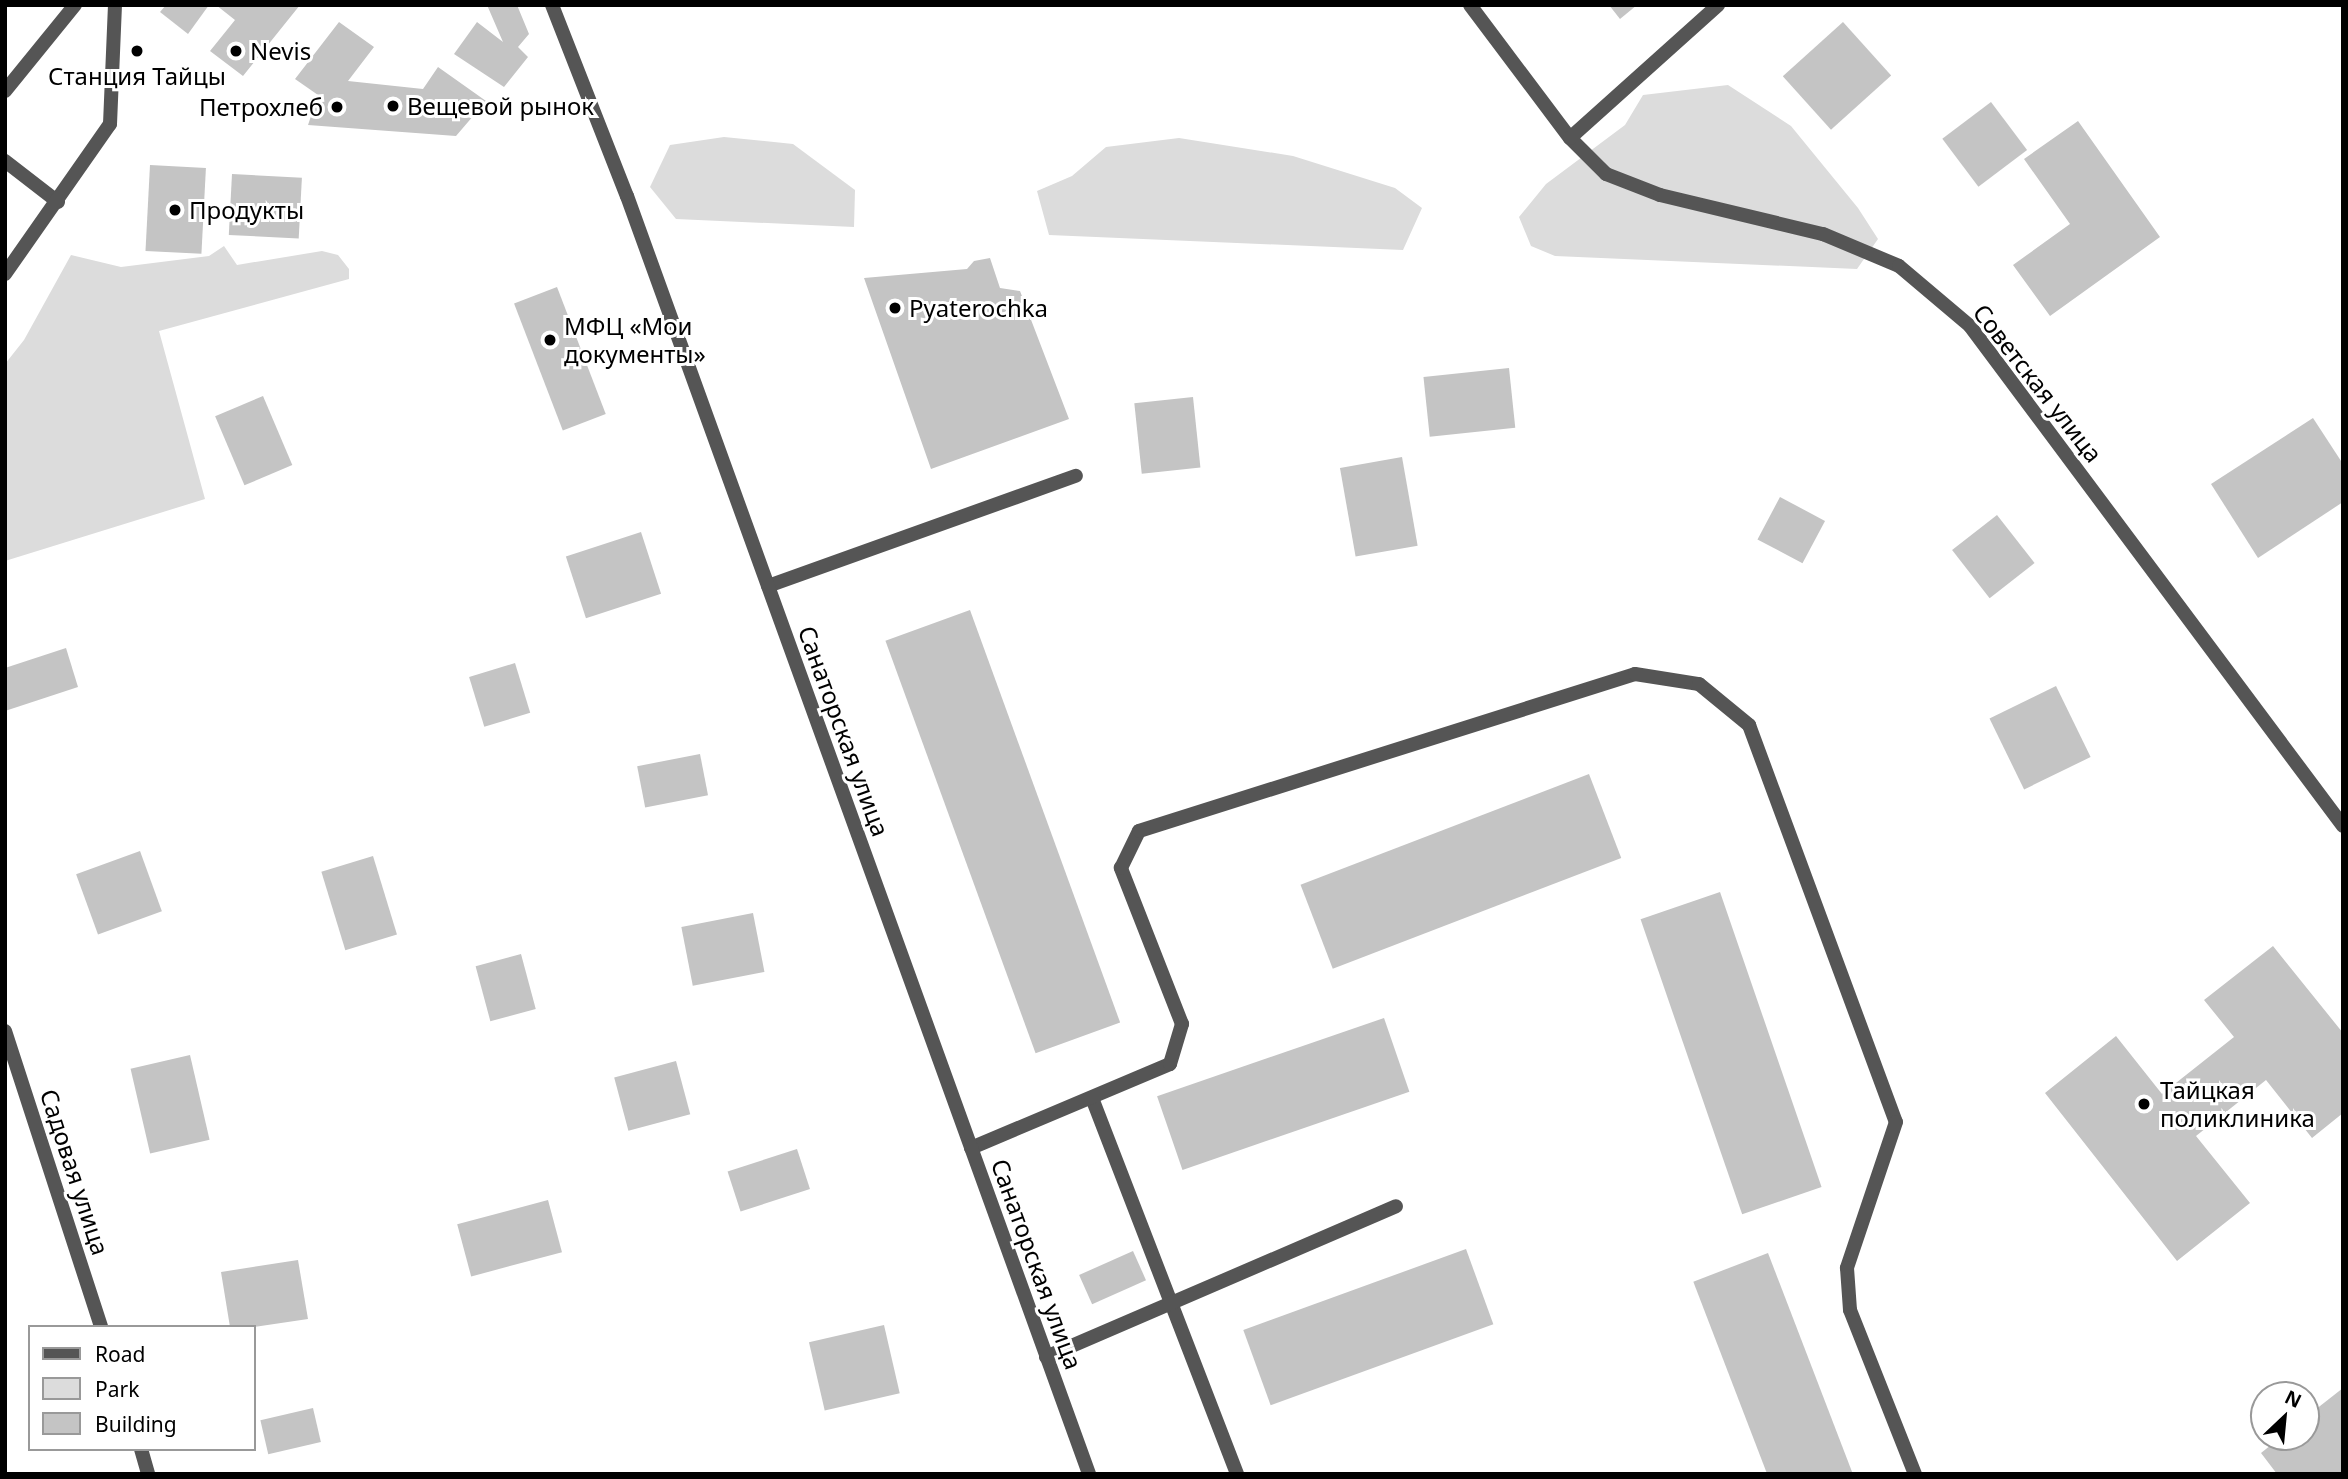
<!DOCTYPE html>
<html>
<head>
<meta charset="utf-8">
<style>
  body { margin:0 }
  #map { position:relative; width:2348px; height:1479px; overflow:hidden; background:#fff; font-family:"Noto Sans",sans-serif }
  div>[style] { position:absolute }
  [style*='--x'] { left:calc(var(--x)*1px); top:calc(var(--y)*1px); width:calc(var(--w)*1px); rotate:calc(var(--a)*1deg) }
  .green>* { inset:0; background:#dcdcdc }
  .building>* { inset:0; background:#c4c4c4; transform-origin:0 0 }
  .service>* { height:14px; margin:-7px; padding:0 7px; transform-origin:7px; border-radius:7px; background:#555 }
  .minor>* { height:14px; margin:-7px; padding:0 7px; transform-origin:7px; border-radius:7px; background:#555 }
  .tertiary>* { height:14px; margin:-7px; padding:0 7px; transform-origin:7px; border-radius:7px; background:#555 }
  .dots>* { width:19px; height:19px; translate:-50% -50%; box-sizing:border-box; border:4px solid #fff; border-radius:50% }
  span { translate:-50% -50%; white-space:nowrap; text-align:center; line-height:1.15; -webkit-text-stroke:6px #fff; paint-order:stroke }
  .poi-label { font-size:24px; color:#000 }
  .left { translate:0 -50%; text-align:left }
  .right { translate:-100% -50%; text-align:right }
  .street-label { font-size:24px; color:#000 }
  .frame { position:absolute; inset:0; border:7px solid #000; pointer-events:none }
  .legend { position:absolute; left:28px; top:1325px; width:228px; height:126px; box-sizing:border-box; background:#fff; border:2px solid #999; margin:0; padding:9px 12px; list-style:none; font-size:21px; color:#000 }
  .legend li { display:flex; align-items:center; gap:14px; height:35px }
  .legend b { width:35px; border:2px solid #999 }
  .north { position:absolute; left:2250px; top:1381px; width:70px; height:70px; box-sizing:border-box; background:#fff; border:2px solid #999; border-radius:50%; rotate:26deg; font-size:19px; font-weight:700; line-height:28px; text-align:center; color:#000 }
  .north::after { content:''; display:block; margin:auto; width:24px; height:32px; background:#000; clip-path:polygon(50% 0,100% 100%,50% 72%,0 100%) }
</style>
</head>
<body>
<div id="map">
  <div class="green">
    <div style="clip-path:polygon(1728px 85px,1791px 126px,1858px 208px,1878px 239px,1857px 269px,1555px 256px,1531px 246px,1519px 217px,1546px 184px,1625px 125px,1643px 95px)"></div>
    <div style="clip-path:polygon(724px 137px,793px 144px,855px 190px,854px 227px,676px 219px,650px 187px,670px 145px)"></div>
    <div style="clip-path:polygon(1179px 138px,1293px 156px,1395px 188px,1422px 208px,1403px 250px,1049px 235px,1037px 191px,1072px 176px,1106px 147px)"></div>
    <div style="clip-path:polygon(224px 246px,237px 265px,322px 251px,338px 255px,349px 269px,349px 279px,159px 331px,205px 499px,5px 561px,5px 364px,24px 340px,71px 255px,121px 267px,209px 256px)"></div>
  </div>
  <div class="building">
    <div style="clip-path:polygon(166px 5px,209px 5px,188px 34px,160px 12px)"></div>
    <div style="clip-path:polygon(216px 5px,300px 5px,243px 76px,210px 51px,235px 20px)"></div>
    <div style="clip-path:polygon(487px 5px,517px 5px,529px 34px,518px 47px,528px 57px,504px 87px,454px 54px,477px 22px,503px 42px)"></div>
    <div style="clip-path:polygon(1609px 5px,1637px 5px,1620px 19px)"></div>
    <div style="clip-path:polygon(339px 22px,374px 47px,348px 81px,423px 89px,438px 67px,486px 101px,456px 136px,308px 125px,318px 95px,295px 79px)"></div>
    <div style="left:1843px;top:22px;width:72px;height:81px;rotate:48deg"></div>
    <div style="left:1991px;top:102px;width:60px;height:61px;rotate:53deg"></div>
    <div style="clip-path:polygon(2078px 121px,2160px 237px,2050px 316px,2013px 265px,2070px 224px,2024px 159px)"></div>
    <div style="left:150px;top:165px;width:56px;height:86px;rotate:3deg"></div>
    <div style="left:232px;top:174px;width:70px;height:61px;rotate:3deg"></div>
    <div style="clip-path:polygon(990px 258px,1000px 288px,1020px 291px,1069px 419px,931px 469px,864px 278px,967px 269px,974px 261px)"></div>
    <div style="left:557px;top:287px;width:136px;height:46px;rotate:69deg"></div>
    <div style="left:1509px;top:368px;width:60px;height:86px;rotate:84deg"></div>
    <div style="left:263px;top:396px;width:75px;height:52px;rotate:67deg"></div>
    <div style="left:1193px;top:397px;width:71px;height:59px;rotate:84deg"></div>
    <div style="clip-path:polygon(2313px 418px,2343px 464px,2343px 502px,2258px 558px,2211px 484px)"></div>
    <div style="left:1402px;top:457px;width:90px;height:63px;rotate:80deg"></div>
    <div style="left:1780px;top:497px;width:51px;height:48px;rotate:28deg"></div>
    <div style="left:1997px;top:515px;width:61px;height:57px;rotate:52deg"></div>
    <div style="left:641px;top:532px;width:65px;height:79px;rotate:72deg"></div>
    <div style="left:970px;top:610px;width:439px;height:90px;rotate:70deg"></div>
    <div style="clip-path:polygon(66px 648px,78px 687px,5px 711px,5px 668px)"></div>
    <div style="left:515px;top:663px;width:52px;height:48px;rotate:73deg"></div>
    <div style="left:2056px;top:686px;width:79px;height:74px;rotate:64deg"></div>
    <div style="left:700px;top:754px;width:42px;height:64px;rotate:79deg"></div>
    <div style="left:1589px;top:774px;width:90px;height:309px;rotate:69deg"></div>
    <div style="left:140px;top:851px;width:64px;height:68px;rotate:70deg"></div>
    <div style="left:373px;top:856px;width:82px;height:54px;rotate:73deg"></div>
    <div style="left:1720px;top:892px;width:312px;height:84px;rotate:71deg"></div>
    <div style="left:753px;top:913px;width:60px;height:73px;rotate:79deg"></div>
    <div style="clip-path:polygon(2273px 946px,2343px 1033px,2343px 1113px,2312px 1138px,2266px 1080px,2196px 1136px,2250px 1203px,2177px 1261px,2045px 1093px,2116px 1036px,2162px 1094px,2234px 1037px,2204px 1000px)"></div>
    <div style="left:521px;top:954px;width:57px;height:47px;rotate:75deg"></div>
    <div style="left:1384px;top:1018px;width:78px;height:240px;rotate:71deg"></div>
    <div style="left:190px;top:1055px;width:87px;height:61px;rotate:77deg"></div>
    <div style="left:676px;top:1061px;width:55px;height:64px;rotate:75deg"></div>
    <div style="left:797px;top:1149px;width:42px;height:73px;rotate:72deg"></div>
    <div style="left:548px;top:1200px;width:54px;height:94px;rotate:75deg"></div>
    <div style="left:1466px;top:1249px;width:80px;height:237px;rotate:70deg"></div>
    <div style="left:1133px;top:1251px;width:32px;height:59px;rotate:66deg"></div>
    <div style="left:1768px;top:1253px;width:236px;height:80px;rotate:69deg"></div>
    <div style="clip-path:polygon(298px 1260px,308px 1319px,254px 1327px,230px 1327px,221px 1272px)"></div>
    <div style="left:884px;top:1325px;width:70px;height:77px;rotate:77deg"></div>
    <div style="clip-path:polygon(2343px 1388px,2343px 1474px,2277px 1474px,2261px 1453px,2281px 1437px,2306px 1437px,2306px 1417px)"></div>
    <div style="left:313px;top:1408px;width:35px;height:54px;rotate:77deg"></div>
  </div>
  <div class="service">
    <div style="--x:768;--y:586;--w:327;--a:-19.7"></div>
    <div style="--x:1092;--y:1098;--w:403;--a:68.9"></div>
    <div style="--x:971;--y:1148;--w:216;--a:-22.9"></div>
    <div style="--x:1170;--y:1064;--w:42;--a:-73.3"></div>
    <div style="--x:1182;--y:1024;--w:168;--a:-111.4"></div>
    <div style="--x:1121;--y:868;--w:41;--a:-64.1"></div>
    <div style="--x:1139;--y:831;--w:520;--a:-17.56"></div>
    <div style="--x:1635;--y:674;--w:65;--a:8.9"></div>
    <div style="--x:1699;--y:684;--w:65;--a:39.4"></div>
    <div style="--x:1749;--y:725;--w:423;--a:69.7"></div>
    <div style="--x:1896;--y:1122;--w:154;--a:108.6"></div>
    <div style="--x:1847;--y:1268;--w:42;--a:85.9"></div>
    <div style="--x:1850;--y:1310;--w:176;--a:68.4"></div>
    <div style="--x:1046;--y:1357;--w:381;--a:-23.3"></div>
  </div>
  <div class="minor">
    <div style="--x:1470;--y:5;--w:166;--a:53.1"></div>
    <div style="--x:1570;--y:138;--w:51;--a:45"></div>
    <div style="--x:1606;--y:174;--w:58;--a:21.3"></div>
    <div style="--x:1660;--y:195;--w:168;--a:13.5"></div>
    <div style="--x:1823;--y:234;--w:82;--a:22.8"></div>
    <div style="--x:1899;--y:266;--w:93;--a:40.2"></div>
    <div style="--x:1970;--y:326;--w:624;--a:53.28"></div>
    <div style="--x:5;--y:91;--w:111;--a:-50.9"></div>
    <div style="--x:1570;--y:138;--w:199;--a:-41.9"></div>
    <div style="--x:5;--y:161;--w:67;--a:37.7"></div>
    <div style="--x:5;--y:274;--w:183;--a:-55"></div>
    <div style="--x:110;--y:124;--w:119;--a:-87.6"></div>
    <div style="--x:5;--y:1031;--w:311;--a:72"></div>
    <div style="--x:141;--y:1449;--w:26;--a:74"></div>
  </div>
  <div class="tertiary">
    <div style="--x:552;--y:5;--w:205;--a:68.6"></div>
    <div style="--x:627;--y:196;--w:1359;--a:70.12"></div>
  </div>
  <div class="dots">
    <div style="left:137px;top:51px;background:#000"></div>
    <div style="left:236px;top:51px;background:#000"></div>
    <div style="left:393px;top:106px;background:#000"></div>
    <div style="left:337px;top:107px;background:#000"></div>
    <div style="left:175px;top:210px;background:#000"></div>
    <div style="left:895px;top:308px;background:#000"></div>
    <div style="left:550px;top:340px;background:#000"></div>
    <div style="left:2144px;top:1104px;background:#000"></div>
  </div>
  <div class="poi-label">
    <span class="left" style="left:250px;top:51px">Nevis</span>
    <span style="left:137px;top:76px">Станция Тайцы</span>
    <span class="left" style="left:407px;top:106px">Вещевой рынок</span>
    <span class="right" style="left:323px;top:107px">Петрохлеб</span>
    <span class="left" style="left:189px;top:210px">Продукты</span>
    <span class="left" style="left:909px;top:308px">Pyaterochka</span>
    <span class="left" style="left:564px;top:340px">МФЦ «Мои<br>документы»</span>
    <span class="left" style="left:2160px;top:1104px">Тайцкая<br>поликлиника</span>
  </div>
  <div class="street-label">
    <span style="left:2038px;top:383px;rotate:52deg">Советская улица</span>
    <span style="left:844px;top:731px;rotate:70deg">Санаторская улица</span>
    <span style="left:75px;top:1172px;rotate:72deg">Садовая улица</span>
    <span style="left:1037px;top:1264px;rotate:70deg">Санаторская улица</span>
  </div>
  <div class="frame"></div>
  <ul class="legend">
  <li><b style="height:9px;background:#555"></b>Road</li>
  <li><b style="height:19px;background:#dcdcdc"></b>Park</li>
  <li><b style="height:19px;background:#c4c4c4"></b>Building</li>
  </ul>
  <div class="north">N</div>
</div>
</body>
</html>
